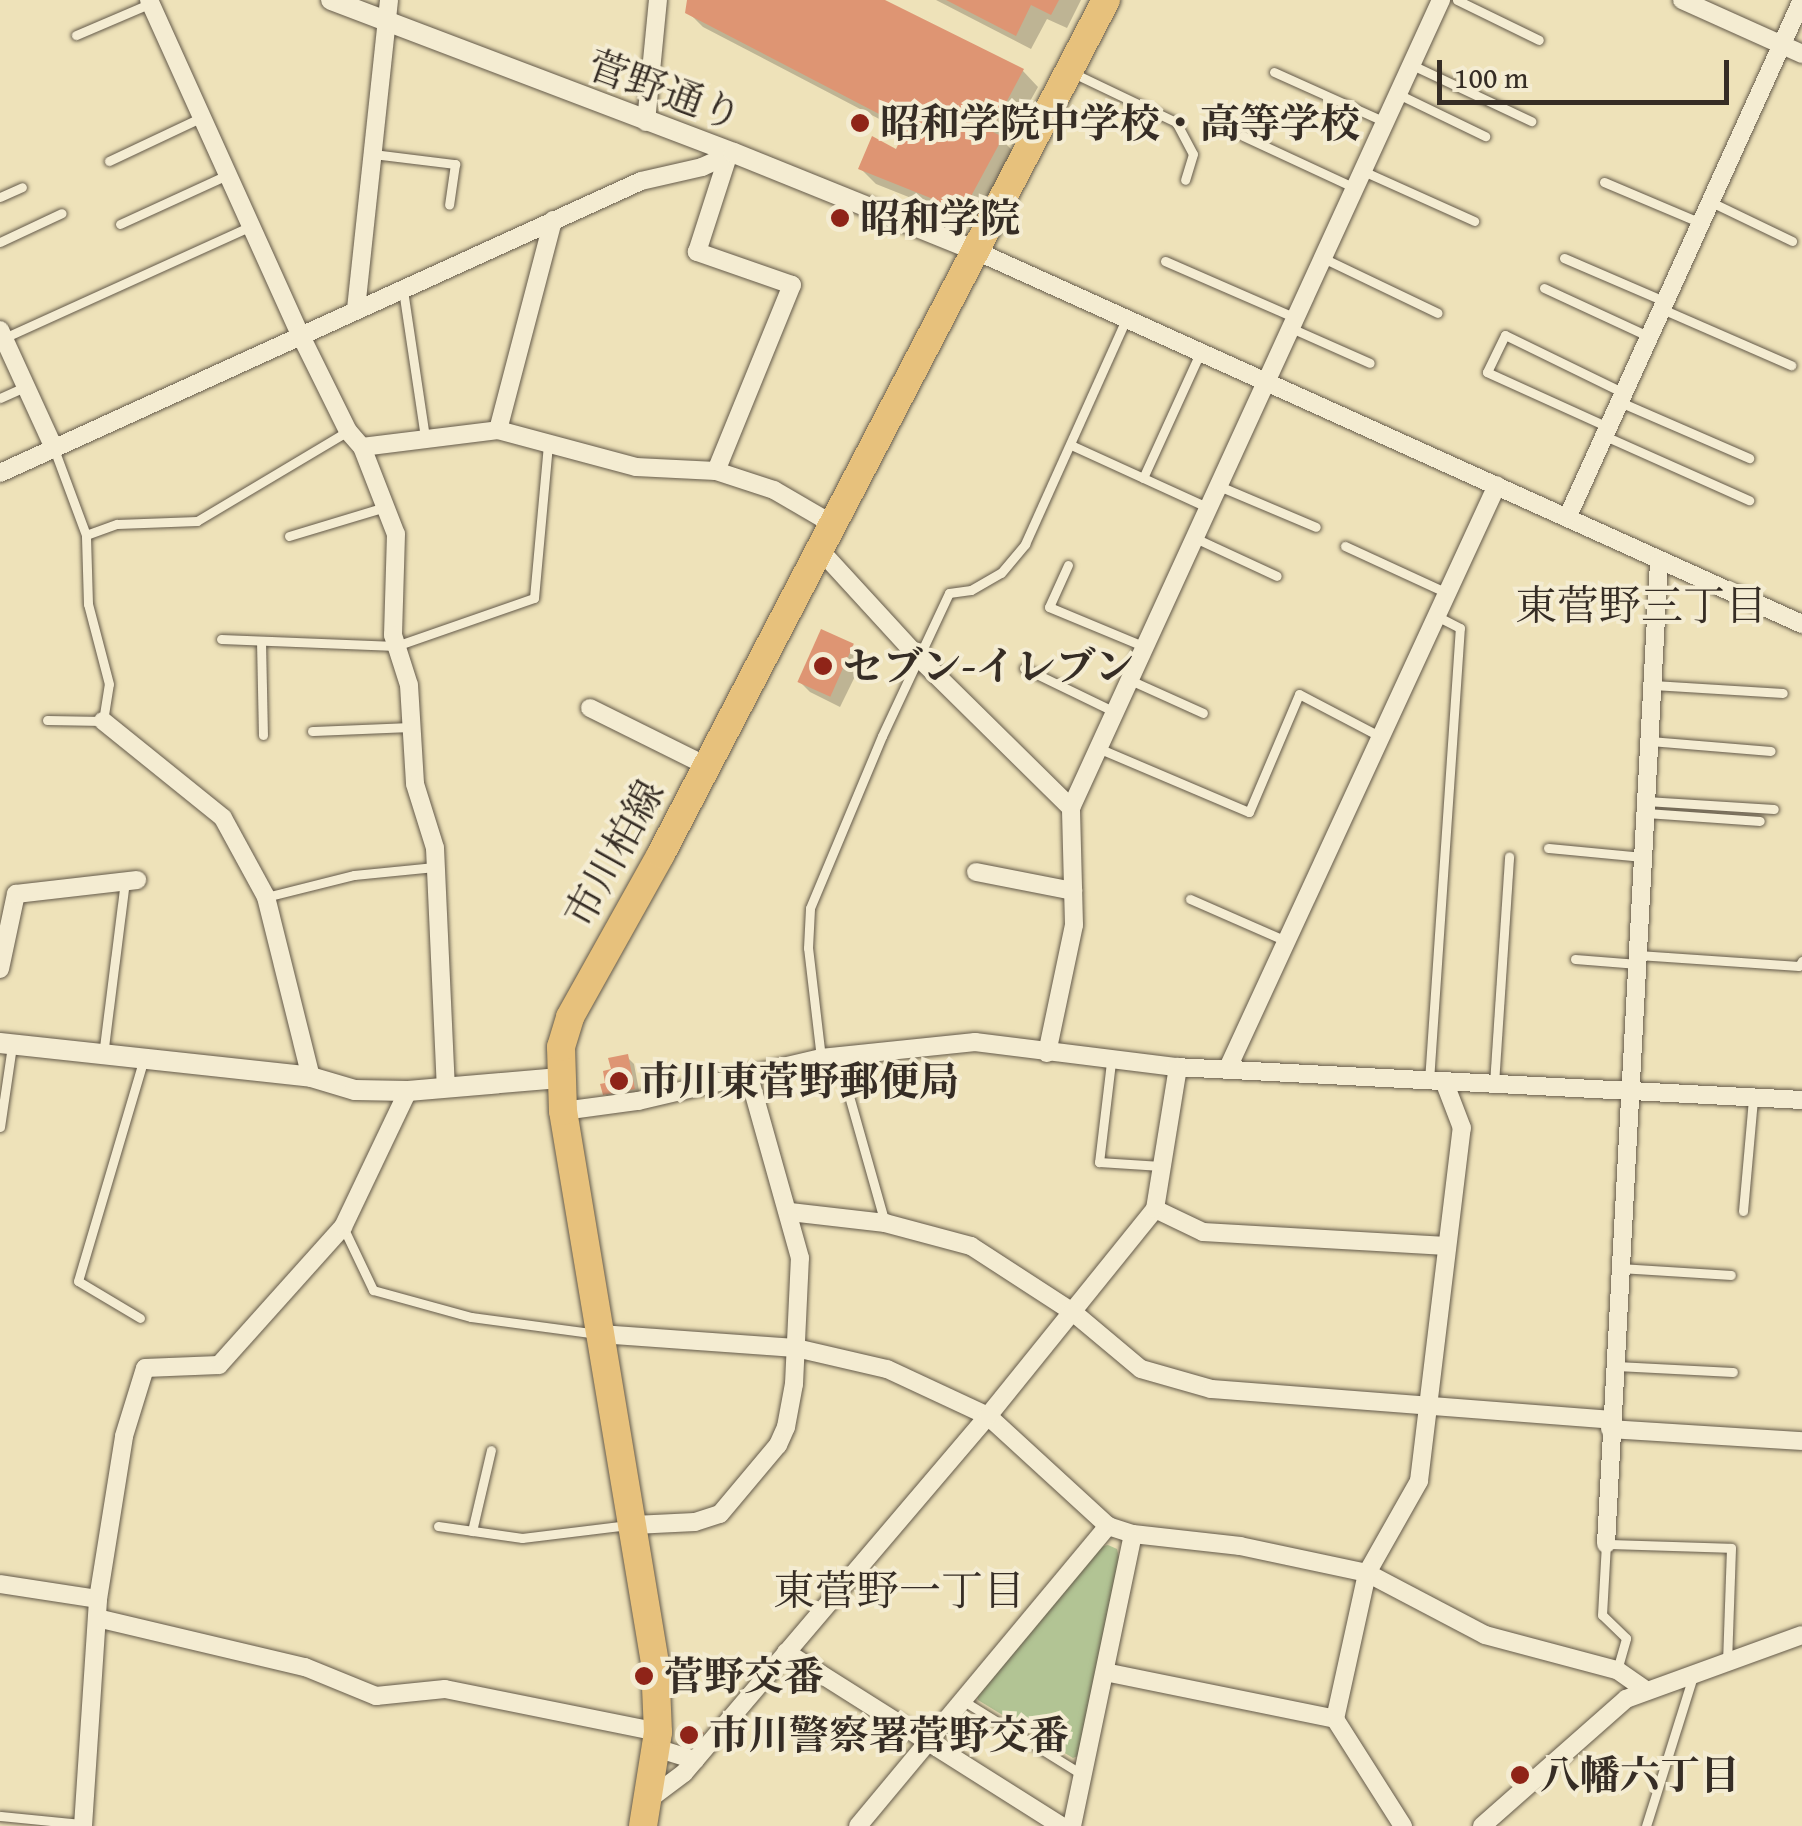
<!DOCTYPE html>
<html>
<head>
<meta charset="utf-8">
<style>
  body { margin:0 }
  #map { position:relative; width:1802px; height:1826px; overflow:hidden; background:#eee2b9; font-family:"Gentium Book Plus","Noto Serif JP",serif }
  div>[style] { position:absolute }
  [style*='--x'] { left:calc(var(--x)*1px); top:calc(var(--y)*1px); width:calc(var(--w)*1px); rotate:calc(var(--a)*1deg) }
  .green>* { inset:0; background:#b2c494 }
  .shadow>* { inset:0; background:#0003 }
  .building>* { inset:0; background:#de9573; transform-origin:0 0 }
  .roads { filter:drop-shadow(0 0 2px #645a4a) drop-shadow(0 0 2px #645a4a) }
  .service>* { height:9px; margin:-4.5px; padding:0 4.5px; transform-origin:4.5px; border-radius:4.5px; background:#f4ecd2 }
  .minor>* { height:18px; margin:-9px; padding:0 9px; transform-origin:9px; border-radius:9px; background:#f4ecd2 }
  .tertiary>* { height:20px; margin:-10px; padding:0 10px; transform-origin:10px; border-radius:10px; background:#f4ecd2 }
  .primary>* { height:28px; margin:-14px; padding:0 14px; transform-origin:14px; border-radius:14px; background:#e7c17c }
  .dots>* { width:28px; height:28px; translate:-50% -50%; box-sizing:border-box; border:5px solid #f4ecd2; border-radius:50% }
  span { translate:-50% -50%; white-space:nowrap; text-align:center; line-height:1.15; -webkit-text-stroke:8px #f4ecd2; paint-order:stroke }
  .street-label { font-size:40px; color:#362d25 }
  .poi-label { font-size:40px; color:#362d25; font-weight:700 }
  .left { translate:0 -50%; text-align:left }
  .neighbourhood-label { font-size:42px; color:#362d25 }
  .scale { position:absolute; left:1437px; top:60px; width:292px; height:45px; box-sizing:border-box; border:5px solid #362d25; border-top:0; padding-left:12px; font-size:30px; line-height:35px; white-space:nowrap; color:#362d25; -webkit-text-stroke:8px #f4ecd2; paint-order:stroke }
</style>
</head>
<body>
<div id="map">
  <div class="green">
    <div style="clip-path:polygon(1108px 1545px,1117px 1549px,1119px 1558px,1078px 1756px,1073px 1758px,978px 1700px,976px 1692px,1100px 1547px)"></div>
  </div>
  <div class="shadow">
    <div style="clip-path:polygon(690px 0,879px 0,1023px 71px,1038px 87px,1006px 144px,1016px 154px,979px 225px,876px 184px,861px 169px,897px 152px,906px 133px,703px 27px,688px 12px)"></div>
    <div style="clip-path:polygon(936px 0,1081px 0,1067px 28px,1047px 19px,1031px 49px)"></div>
    <div style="clip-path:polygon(853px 646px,864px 658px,840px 707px,810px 692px,799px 681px)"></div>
    <div style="clip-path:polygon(627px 1057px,634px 1064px,640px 1096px,612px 1101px,605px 1094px,614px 1071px)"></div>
  </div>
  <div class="building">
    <div style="clip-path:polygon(687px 0,885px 0,1024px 69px,991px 131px,1003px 137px,963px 211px,858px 169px,872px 136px,896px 149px,906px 128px,685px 13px)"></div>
    <div style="clip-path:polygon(946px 0,1059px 0,1051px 15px,1031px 5px,1016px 36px)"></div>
    <div style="left:821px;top:629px;width:36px;height:58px;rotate:24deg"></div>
    <div style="clip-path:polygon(628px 1054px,635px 1089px,603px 1095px,600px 1084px,605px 1083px,603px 1071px,611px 1069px,608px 1058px)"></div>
    <div style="left:693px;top:1723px;width:15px;height:18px;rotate:42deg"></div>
  </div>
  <div class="roads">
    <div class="service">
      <div style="--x:1457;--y:0;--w:91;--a:26"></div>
      <div style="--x:76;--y:35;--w:82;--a:-23.1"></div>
      <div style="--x:1412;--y:65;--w:132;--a:25.2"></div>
      <div style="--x:1071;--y:72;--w:116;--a:25.5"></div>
      <div style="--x:1176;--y:122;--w:36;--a:62"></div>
      <div style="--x:1193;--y:154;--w:27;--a:107"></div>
      <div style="--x:1274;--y:72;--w:122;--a:24.2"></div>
      <div style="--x:1398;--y:94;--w:97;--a:25.8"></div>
      <div style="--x:1243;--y:136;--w:123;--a:24.9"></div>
      <div style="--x:373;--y:154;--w:83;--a:7"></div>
      <div style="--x:455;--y:164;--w:41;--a:98.3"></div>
      <div style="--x:109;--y:161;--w:103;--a:-25.3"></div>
      <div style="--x:1363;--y:171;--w:122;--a:24.2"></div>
      <div style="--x:1604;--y:182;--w:105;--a:22.9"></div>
      <div style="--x:0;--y:197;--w:24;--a:-24"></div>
      <div style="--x:1711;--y:202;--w:90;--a:25.7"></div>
      <div style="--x:120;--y:224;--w:118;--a:-24.6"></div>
      <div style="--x:0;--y:242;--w:68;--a:-25.1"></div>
      <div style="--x:1323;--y:258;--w:127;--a:25.6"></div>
      <div style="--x:1564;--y:258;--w:111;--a:23.3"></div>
      <div style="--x:1165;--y:261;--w:143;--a:23.5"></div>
      <div style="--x:1544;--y:288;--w:117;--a:24.8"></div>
      <div style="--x:403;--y:290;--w:150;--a:81.5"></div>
      <div style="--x:1662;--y:309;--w:141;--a:23.5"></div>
      <div style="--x:1291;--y:328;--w:86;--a:23.9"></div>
      <div style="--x:4;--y:338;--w:271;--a:-24.4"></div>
      <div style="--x:0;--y:398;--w:27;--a:-24"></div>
      <div style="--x:1620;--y:402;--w:141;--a:23.5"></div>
      <div style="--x:1608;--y:427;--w:133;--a:-155.6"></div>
      <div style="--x:1487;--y:372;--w:41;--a:-64.1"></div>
      <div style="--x:1505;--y:335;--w:132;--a:26"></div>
      <div style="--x:1605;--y:436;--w:158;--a:24"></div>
      <div style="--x:1071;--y:445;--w:152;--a:24.5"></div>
      <div style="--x:1143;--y:478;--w:137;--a:-65.5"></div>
      <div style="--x:1219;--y:486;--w:105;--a:22.9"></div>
      <div style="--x:86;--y:535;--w:33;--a:-20"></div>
      <div style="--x:117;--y:524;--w:80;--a:-2.1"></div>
      <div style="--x:197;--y:521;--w:176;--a:-30.8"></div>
      <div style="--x:289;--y:536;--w:100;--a:-16.8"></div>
      <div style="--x:1195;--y:538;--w:90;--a:24.9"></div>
      <div style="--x:1345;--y:546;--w:110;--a:24.7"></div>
      <div style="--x:1068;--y:565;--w:46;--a:114.3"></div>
      <div style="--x:1049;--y:607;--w:104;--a:22.6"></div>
      <div style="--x:221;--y:639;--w:175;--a:2.3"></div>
      <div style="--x:396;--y:646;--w:146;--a:-19.2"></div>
      <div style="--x:534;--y:598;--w:156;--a:-84.8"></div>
      <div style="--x:261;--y:641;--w:94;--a:88.8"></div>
      <div style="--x:1024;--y:668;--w:101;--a:25.8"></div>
      <div style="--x:1130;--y:680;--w:80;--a:24.3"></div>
      <div style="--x:1653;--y:685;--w:130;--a:3.5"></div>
      <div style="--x:47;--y:720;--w:56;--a:1"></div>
      <div style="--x:103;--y:721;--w:37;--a:-81"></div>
      <div style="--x:109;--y:684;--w:83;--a:-104.7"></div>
      <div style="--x:88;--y:604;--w:69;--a:-91.7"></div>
      <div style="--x:86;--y:535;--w:92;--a:-110.4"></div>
      <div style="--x:312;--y:731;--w:100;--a:-2.3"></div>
      <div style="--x:1650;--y:741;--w:121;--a:4.7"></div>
      <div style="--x:1098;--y:748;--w:164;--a:23"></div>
      <div style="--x:1249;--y:812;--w:128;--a:-67"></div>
      <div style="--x:1299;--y:694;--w:90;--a:27.7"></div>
      <div style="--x:1646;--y:801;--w:128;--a:3.6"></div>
      <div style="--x:1646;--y:813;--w:114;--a:4"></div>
      <div style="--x:1548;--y:848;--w:96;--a:5.4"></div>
      <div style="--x:266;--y:897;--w:91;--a:-14"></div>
      <div style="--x:354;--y:875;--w:81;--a:-5.6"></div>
      <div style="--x:1190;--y:899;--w:105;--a:23.6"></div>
      <div style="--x:1638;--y:955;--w:161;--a:3.9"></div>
      <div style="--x:1799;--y:966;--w:6;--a:-59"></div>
      <div style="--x:1575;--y:959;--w:63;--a:4.5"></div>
      <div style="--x:103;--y:1055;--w:174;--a:-82.8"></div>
      <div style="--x:838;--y:1057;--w:173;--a:74.2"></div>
      <div style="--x:821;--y:1058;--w:111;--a:-96.7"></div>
      <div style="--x:808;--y:948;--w:40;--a:-87.1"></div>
      <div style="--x:810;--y:908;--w:186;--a:-67.3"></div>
      <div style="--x:882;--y:736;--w:158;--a:-64.9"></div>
      <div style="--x:949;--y:593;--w:22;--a:-8"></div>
      <div style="--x:971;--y:590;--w:34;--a:-30"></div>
      <div style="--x:1001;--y:573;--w:38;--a:-50"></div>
      <div style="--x:1025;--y:544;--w:249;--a:-65.8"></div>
      <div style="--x:1111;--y:1062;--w:101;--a:96.8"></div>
      <div style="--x:1099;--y:1162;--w:62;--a:3.7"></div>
      <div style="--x:1429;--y:1081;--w:454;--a:-86.1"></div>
      <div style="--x:1460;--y:628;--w:28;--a:-153"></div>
      <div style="--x:1494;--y:1084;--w:228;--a:-86.2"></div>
      <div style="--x:0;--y:1127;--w:82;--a:-81.6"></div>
      <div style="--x:1743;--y:1211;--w:113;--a:-84.9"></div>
      <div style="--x:343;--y:1227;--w:70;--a:64.5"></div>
      <div style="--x:373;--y:1290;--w:102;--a:15.4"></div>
      <div style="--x:471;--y:1317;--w:128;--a:7.6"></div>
      <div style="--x:1620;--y:1268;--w:111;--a:3.6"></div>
      <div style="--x:140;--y:1318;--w:72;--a:-149.2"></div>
      <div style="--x:78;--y:1281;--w:228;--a:-73.5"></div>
      <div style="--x:1616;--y:1366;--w:117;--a:2.9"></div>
      <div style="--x:438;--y:1526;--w:85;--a:8.1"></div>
      <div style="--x:522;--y:1538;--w:107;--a:-7"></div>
      <div style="--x:472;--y:1531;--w:83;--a:-76.8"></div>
      <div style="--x:1617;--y:1670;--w:33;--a:-74"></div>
      <div style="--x:1626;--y:1638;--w:33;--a:-136"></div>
      <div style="--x:1602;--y:1615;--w:71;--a:-86.8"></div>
      <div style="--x:1606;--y:1544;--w:125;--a:1.8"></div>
      <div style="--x:1731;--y:1548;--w:114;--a:92"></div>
      <div style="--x:962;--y:1700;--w:142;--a:31.8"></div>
      <div style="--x:0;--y:1816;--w:82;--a:5.6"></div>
      <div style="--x:1646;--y:1826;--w:157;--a:-72.6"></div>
    </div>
    <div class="minor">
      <div style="--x:149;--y:0;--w:367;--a:65.7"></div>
      <div style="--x:300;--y:334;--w:108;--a:63.7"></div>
      <div style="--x:348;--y:431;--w:21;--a:49"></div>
      <div style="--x:362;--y:447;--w:93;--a:68.7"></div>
      <div style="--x:396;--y:534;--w:101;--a:91.7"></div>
      <div style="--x:393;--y:635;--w:52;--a:72.3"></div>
      <div style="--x:409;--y:685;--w:99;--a:86.5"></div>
      <div style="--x:415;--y:784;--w:67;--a:72.6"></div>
      <div style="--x:435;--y:848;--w:239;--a:87.4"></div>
      <div style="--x:1682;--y:0;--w:132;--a:24.2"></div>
      <div style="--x:646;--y:122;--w:123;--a:-84.4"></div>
      <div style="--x:974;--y:250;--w:909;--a:24.31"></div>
      <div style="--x:356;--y:309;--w:311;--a:-83.9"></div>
      <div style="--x:0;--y:330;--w:130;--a:65.4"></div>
      <div style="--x:498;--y:430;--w:217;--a:-75.3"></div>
      <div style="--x:362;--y:447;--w:137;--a:-7.1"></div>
      <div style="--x:498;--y:430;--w:143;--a:15"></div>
      <div style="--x:636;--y:467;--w:80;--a:2.9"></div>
      <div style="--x:716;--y:471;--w:61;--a:18.1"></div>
      <div style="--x:774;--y:490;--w:69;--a:30.3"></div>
      <div style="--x:716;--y:471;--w:201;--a:-67.8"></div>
      <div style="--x:792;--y:285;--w:101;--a:-160.8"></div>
      <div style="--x:697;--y:252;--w:101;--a:-72.1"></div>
      <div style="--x:0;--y:473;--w:704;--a:-24.49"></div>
      <div style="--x:641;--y:181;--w:63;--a:-12.9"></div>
      <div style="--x:702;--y:167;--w:35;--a:-24"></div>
      <div style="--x:1568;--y:516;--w:567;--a:-65.61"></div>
      <div style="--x:820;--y:550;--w:147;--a:47.5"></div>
      <div style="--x:919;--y:658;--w:214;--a:44.6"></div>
      <div style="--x:590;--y:708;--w:131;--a:26.4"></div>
      <div style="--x:103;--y:721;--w:154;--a:38.9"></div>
      <div style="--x:223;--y:818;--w:90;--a:61.4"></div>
      <div style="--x:266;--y:897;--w:186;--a:76"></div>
      <div style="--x:976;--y:872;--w:99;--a:11.1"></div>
      <div style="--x:0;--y:969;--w:77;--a:-78"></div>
      <div style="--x:16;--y:894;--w:122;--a:-6.6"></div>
      <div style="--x:1047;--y:1053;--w:131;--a:-78.1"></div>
      <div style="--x:1074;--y:925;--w:117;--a:-91.5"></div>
      <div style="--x:1071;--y:808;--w:889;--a:-65.4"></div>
      <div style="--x:1227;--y:1070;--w:644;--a:-65.22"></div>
      <div style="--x:563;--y:1111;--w:76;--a:-7.6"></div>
      <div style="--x:638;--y:1101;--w:188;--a:-13.2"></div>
      <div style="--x:821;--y:1058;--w:155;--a:-5.9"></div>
      <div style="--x:975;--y:1042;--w:202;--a:7.1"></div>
      <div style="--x:1175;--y:1067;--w:628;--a:3.01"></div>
      <div style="--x:1155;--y:1209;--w:53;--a:25.6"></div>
      <div style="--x:1203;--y:1232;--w:244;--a:3.3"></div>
      <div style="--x:790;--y:1212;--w:96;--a:6.6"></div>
      <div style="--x:885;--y:1223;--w:89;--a:15"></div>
      <div style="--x:971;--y:1246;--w:123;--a:33"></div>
      <div style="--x:1074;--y:1313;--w:87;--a:39.9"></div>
      <div style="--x:1141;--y:1369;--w:73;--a:15.9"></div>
      <div style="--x:1211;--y:1389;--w:400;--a:4.4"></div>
      <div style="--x:600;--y:1334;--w:196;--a:4.1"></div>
      <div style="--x:796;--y:1348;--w:93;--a:13"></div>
      <div style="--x:887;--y:1369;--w:111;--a:25"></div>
      <div style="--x:988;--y:1416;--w:163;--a:42.5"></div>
      <div style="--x:1108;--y:1526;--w:26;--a:18"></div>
      <div style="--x:1133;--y:1534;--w:108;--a:6.4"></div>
      <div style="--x:1240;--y:1546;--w:130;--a:12"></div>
      <div style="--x:1367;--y:1573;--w:133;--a:27.7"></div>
      <div style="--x:1485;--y:1635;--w:137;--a:14.9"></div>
      <div style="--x:1617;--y:1670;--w:33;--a:35"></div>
      <div style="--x:1610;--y:1429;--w:192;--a:3.6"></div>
      <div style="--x:634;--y:1525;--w:61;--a:-2.8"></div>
      <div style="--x:695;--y:1522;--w:26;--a:-18"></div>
      <div style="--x:720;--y:1514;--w:90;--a:-50"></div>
      <div style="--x:778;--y:1445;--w:20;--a:-66"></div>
      <div style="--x:786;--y:1427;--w:44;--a:-79.5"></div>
      <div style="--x:794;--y:1384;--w:126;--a:-87.3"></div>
      <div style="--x:800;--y:1258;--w:192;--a:-105.7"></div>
      <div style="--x:1606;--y:1544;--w:984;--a:-86.91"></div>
      <div style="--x:0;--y:1584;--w:99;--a:8.7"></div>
      <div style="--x:97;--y:1618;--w:214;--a:13.3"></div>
      <div style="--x:305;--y:1667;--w:77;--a:22.2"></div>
      <div style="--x:376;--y:1696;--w:69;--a:-5.8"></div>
      <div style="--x:445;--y:1689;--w:217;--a:11.4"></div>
      <div style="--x:786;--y:1652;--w:325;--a:32.3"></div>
      <div style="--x:1105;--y:1672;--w:235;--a:11.5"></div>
      <div style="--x:1335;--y:1719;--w:127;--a:57.6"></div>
      <div style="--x:1335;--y:1719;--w:149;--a:-77.6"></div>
      <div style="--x:1367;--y:1573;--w:106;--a:-60.5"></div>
      <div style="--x:1419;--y:1481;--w:356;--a:-83.1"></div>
      <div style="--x:1462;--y:1128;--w:50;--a:-111"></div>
      <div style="--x:656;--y:1748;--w:41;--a:17.1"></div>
      <div style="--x:648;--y:1800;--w:45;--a:-36.9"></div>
      <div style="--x:684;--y:1773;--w:469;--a:-49.6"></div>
      <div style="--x:988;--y:1416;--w:266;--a:-51.1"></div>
      <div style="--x:1155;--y:1209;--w:144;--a:-80.8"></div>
      <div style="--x:83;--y:1826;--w:227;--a:-86.2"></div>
      <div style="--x:98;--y:1599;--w:165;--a:-80.9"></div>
      <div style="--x:124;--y:1436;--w:71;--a:-72.8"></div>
      <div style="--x:145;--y:1368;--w:74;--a:-2.3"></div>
      <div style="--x:219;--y:1365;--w:186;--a:-48.1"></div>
      <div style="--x:343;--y:1227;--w:151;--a:-64.5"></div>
      <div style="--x:858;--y:1826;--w:391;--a:-50.2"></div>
      <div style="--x:1072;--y:1826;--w:298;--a:-78.2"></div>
      <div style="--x:1482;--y:1826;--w:192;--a:-41.4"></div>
      <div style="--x:1626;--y:1699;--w:187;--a:-20"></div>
    </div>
    <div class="tertiary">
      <div style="--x:331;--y:0;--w:431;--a:20.8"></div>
      <div style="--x:734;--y:153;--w:259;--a:22"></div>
      <div style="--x:0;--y:1043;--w:313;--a:6.2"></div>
      <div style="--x:311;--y:1077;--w:46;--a:16.5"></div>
      <div style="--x:355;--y:1090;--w:53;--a:1.1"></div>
      <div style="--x:408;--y:1091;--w:152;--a:-4.9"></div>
    </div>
    <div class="primary">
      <div style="--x:643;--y:1826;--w:95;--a:-80.9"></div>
      <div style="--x:658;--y:1732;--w:69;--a:-92.5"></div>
      <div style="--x:655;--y:1663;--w:560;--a:-99.46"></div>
      <div style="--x:563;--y:1111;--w:64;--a:-91.8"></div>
      <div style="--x:561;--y:1047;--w:31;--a:-73"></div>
      <div style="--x:570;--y:1017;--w:187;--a:-60.8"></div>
      <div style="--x:661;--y:854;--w:963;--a:-62.48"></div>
    </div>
  </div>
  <div class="dots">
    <div style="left:860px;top:123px;background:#8f2418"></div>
    <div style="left:840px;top:218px;background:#8f2418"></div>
    <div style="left:823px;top:666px;background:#8f2418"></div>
    <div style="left:619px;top:1081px;background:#8f2418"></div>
    <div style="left:644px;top:1676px;background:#8f2418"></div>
    <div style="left:689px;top:1735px;background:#8f2418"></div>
    <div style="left:1520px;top:1775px;background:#8f2418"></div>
  </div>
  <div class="street-label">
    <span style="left:665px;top:90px;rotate:20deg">菅野通り</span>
    <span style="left:614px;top:853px;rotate:-61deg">市川柏線</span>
  </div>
  <div class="poi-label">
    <span class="left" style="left:880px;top:123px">昭和学院中学校・高等学校</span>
    <span class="left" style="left:860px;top:218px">昭和学院</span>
    <span class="left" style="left:843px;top:666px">セブン-イレブン</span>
    <span class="left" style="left:639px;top:1081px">市川東菅野郵便局</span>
    <span class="left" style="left:664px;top:1676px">菅野交番</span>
    <span class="left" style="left:709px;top:1735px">市川警察署菅野交番</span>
    <span class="left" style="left:1540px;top:1775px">八幡六丁目</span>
  </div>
  <div class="neighbourhood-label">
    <span style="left:1641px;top:605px">東菅野三丁目</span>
    <span style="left:899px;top:1590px">東菅野一丁目</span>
  </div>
  <div class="scale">100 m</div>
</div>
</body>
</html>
